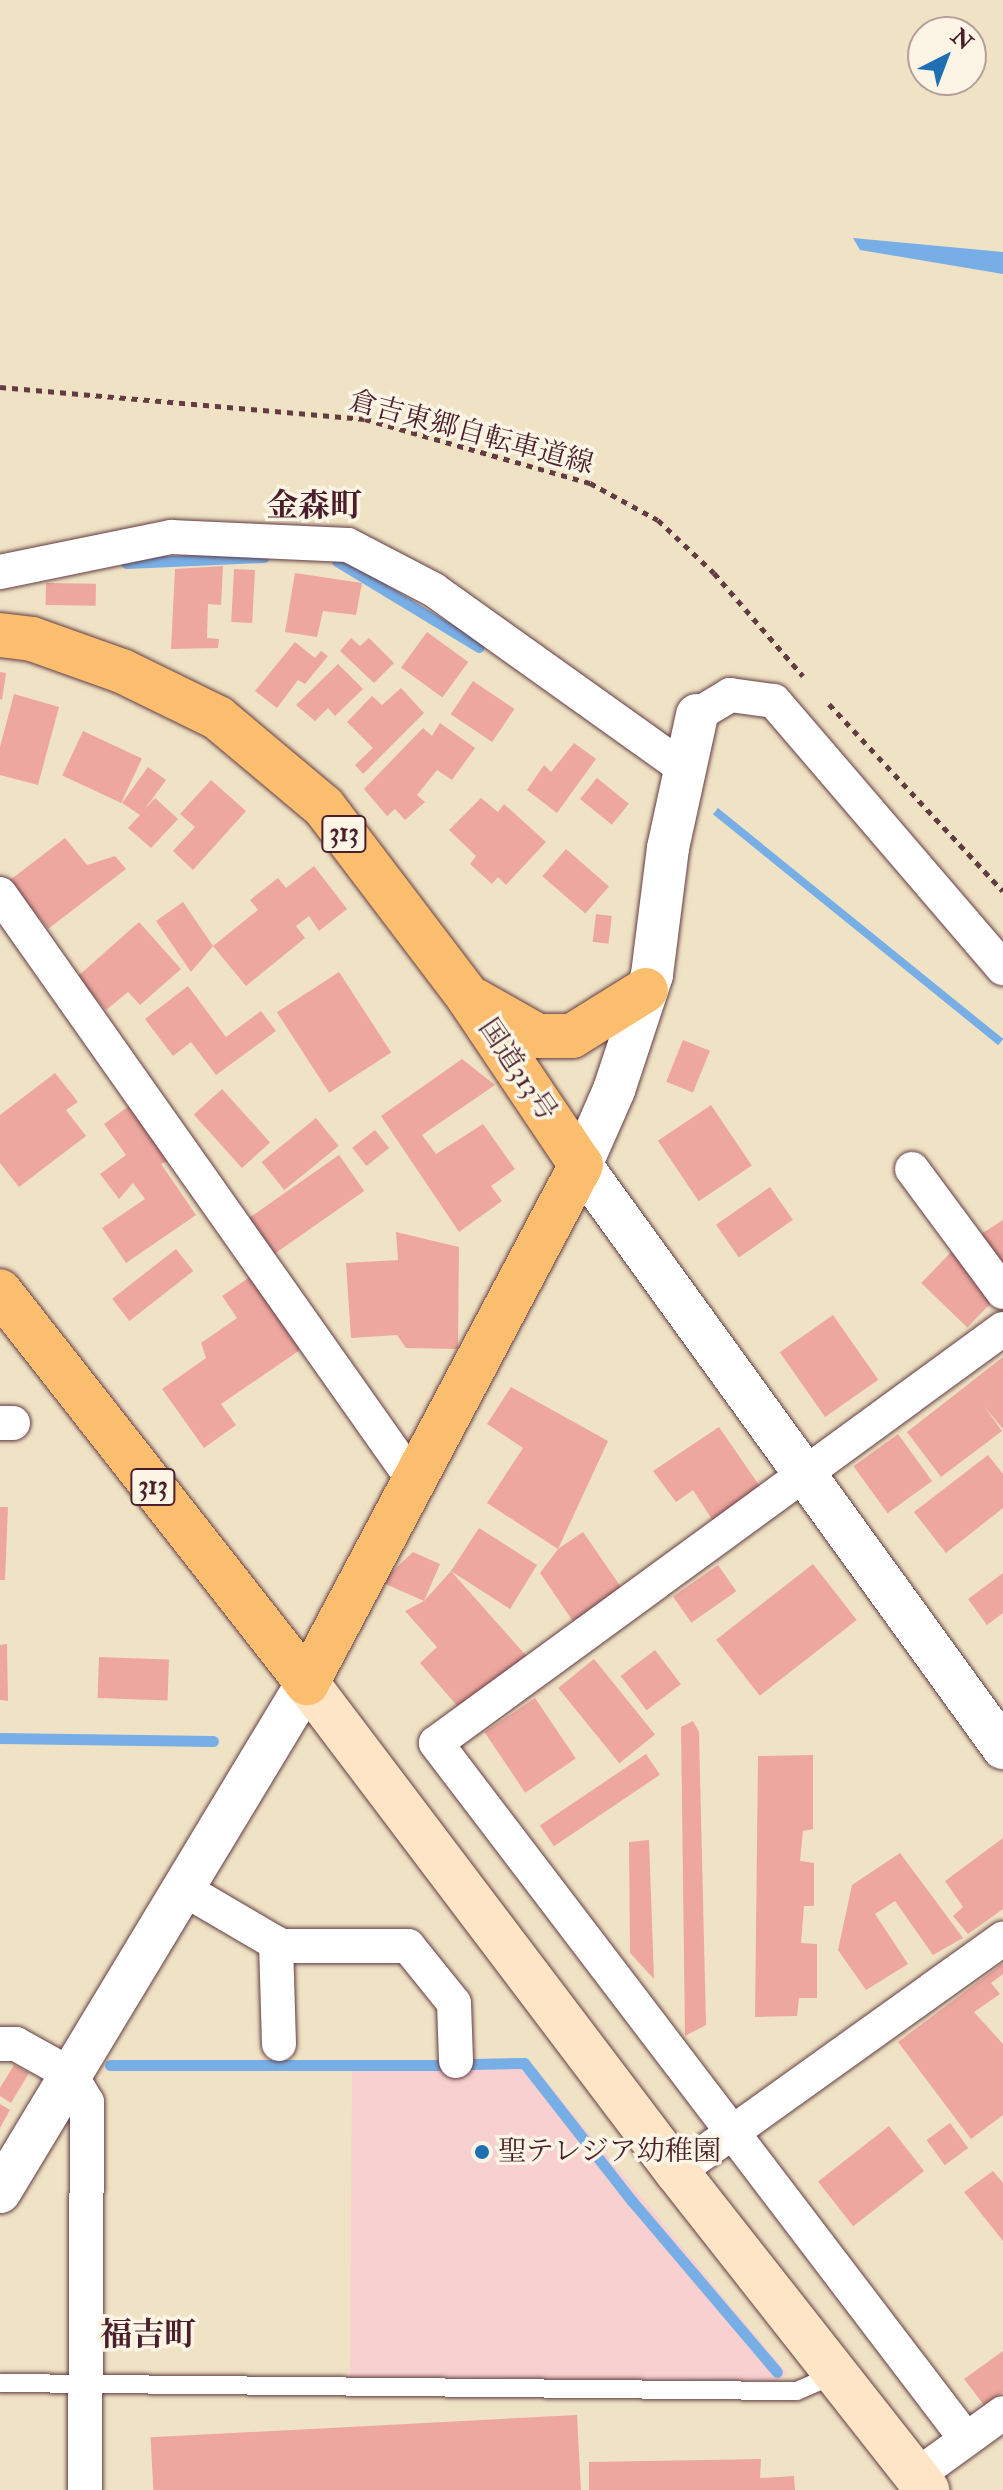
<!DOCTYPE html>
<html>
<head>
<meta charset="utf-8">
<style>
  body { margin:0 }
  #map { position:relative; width:1003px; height:2490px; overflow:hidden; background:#f0e3c5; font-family:"IM FELL Double Pica","Noto Serif JP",serif }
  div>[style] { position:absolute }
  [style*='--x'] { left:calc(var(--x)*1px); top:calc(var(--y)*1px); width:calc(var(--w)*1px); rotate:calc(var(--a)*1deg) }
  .built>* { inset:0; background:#f7d0cf }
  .water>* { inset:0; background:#78aee6; transform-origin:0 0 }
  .stream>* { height:11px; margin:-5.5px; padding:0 5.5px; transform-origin:5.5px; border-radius:5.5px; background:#78aee6 }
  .building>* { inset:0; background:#eda79f; transform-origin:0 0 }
  .path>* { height:5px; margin-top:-2.5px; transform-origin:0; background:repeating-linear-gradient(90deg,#633c42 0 6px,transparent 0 12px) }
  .roads { filter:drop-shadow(0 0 2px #633c42) drop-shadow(0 0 2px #633c42) }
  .service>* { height:18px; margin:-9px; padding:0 9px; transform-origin:9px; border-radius:9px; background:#fff }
  .minor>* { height:34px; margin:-17px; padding:0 17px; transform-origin:17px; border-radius:17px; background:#fff }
  .tertiary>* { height:42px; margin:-21px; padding:0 21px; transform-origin:21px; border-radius:21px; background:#fff }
  .secondary>* { height:44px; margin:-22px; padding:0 22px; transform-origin:22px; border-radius:22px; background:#fde5c5 }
  .trunk>* { height:44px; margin:-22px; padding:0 22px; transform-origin:22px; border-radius:22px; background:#fbbd6e }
  .dots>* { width:22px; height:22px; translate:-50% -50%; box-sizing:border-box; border:4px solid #fcf5e5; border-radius:50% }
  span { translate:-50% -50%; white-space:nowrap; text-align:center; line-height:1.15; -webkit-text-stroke:7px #fcf5e5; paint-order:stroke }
  .shield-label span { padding:2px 6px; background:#fcf5e5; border:2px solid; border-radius:6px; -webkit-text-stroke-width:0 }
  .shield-label { font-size:26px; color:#4a1f2b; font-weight:700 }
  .street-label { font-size:28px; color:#4a1f2b }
  .poi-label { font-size:28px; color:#4a1f2b }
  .left { translate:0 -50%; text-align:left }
  .quarter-label { font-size:32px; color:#4a1f2b; font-weight:700 }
  .north { position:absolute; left:907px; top:16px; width:80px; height:80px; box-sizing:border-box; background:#fcf5e5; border:2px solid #b59f9b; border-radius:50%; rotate:42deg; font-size:22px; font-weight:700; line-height:32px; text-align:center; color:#4a1f2b }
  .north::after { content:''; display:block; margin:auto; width:28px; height:36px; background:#1f6fb2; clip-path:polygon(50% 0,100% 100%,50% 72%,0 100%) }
</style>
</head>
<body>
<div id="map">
  <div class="built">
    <div style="clip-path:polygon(533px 2065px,725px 2299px,788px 2374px,777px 2381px,350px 2378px,352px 2071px)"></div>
  </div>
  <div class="water">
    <div style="clip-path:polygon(853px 238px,1003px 252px,1003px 274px,860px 250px)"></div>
    <div style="left:718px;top:808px;width:367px;height:8px;rotate:39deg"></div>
  </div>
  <div class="stream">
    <div style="--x:337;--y:561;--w:166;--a:31.2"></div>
    <div style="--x:126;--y:563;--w:138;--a:-2.5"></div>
    <div style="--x:0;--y:1738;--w:213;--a:0.8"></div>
    <div style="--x:471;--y:2064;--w:53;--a:-1.1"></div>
    <div style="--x:524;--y:2063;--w:175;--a:52"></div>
    <div style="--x:632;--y:2201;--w:224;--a:49.7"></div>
    <div style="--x:110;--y:2065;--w:328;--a:0"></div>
  </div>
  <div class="building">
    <div style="clip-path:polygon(223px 566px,221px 605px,208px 604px,207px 638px,219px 639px,218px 648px,171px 649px,175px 569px)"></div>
    <div style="left:234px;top:569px;width:21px;height:53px;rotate:3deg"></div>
    <div style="clip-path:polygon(295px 573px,362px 583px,356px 615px,323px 611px,317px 637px,285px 632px)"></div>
    <div style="left:46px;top:583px;width:50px;height:22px;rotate:1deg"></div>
    <div style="left:427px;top:632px;width:51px;height:44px;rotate:36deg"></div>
    <div style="clip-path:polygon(351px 638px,360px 646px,369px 638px,394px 663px,374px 683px,340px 651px)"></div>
    <div style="clip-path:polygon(295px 642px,315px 658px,321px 651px,328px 656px,305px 684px,298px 680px,277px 708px,255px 691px)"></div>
    <div style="clip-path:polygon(338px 664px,363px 689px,335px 716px,328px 708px,315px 721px,296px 705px)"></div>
    <div style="clip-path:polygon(0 672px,6px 673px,2px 700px,0 699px)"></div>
    <div style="left:473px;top:681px;width:50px;height:40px;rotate:34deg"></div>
    <div style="clip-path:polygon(401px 688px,424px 713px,363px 774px,355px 765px,373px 748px,347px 722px,372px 696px,382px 705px)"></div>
    <div style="clip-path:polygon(14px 694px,59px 707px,38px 785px,0 775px,0 747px)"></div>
    <div style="clip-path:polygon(440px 723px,475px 748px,452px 780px,437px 770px,417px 795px,425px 802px,405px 820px,395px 809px,387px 816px,364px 789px,423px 728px,432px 736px)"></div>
    <div style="left:83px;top:731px;width:65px;height:49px;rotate:25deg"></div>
    <div style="clip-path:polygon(574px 743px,596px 759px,557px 813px,527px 790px,544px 765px,551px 772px)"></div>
    <div style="clip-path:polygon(148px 767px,166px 780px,144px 810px,155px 798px,178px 819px,151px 848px,128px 828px,140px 815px,122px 803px)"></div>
    <div style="left:597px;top:778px;width:41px;height:27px;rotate:39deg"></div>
    <div style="clip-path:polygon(211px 780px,246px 811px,193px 870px,173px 851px,195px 827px,180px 814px)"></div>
    <div style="clip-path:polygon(481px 798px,498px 812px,504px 804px,546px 842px,506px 885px,498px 877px,492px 884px,470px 864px,476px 856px,449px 830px)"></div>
    <div style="clip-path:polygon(65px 838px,87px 865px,115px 856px,126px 869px,48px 929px,10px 880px)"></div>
    <div style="left:566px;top:849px;width:57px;height:36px;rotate:41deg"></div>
    <div style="clip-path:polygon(314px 866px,347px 909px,319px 931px,309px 916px,296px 926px,305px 938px,246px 986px,213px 946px,191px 972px,156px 921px,183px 902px,213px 946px,258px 910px,250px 900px,278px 878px,286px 888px)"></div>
    <div style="left:596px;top:914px;width:16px;height:28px;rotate:7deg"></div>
    <div style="clip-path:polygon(139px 922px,181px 969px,140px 1005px,128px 992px,106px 1010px,77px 977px)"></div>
    <div style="left:339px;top:972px;width:96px;height:74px;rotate:57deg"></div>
    <div style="clip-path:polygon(188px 986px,226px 1037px,261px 1011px,276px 1031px,216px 1075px,191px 1042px,173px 1056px,145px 1019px)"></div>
    <div style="left:683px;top:1040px;width:29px;height:45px;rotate:22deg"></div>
    <div style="clip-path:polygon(462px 1059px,495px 1085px,422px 1135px,436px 1154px,483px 1124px,515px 1169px,491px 1186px,502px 1201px,459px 1232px,381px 1116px)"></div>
    <div style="clip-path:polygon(55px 1073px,78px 1102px,66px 1110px,86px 1136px,19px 1187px,0 1163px,0 1115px)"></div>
    <div style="left:222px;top:1089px;width:72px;height:38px;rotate:48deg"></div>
    <div style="clip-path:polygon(133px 1103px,174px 1159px,161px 1164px,196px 1215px,126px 1263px,102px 1228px,145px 1199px,133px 1183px,119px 1199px,100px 1174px,126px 1155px,104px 1124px)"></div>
    <div style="left:711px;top:1105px;width:73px;height:64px;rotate:56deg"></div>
    <div style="left:316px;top:1118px;width:36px;height:70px;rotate:51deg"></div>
    <div style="left:375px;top:1130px;width:23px;height:29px;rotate:52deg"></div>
    <div style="left:339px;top:1155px;width:44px;height:126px;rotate:55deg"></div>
    <div style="left:770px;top:1187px;width:40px;height:66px;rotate:55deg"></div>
    <div style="clip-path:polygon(1003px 1220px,1003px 1267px,981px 1234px)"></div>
    <div style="clip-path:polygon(396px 1232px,459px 1247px,458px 1349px,406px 1348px,397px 1335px,351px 1338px,346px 1263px,398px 1260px)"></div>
    <div style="left:956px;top:1247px;width:64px;height:50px;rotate:44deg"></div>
    <div style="left:176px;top:1249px;width:28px;height:81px;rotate:52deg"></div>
    <div style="clip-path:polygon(250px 1277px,300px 1350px,221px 1404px,236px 1425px,204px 1448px,162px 1389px,206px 1358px,201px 1343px,237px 1318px,222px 1296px)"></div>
    <div style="left:833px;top:1315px;width:79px;height:65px;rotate:55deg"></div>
    <div style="clip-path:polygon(1003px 1357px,1003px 1429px,984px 1406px,1002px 1431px,941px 1477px,907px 1432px)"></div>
    <div style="clip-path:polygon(511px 1387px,608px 1441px,558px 1549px,487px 1503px,523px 1448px,487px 1424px)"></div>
    <div style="clip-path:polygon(719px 1427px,761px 1488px,713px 1521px,693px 1490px,676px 1502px,653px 1471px)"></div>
    <div style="left:898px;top:1434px;width:58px;height:55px;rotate:54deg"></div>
    <div style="clip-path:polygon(988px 1455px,1003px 1474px,1003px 1508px,946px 1553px,914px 1512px)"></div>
    <div style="clip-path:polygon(0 1507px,8px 1507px,5px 1580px,0 1580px)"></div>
    <div style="clip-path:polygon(479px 1528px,537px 1565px,510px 1609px,451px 1571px,530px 1660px,466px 1716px,420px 1663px,437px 1647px,405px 1611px,424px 1601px,451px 1571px)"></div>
    <div style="clip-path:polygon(583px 1532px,632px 1603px,583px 1636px,540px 1573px,558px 1549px)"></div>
    <div style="clip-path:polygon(413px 1552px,440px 1564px,424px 1601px,381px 1582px)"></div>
    <div style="left:813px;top:1564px;width:71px;height:123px;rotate:52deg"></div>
    <div style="left:718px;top:1565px;width:32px;height:55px;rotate:55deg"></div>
    <div style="clip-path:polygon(1003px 1573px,1003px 1613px,987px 1625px,968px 1599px)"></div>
    <div style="clip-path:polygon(7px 1644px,8px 1701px,0 1700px,0 1645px)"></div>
    <div style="left:655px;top:1650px;width:43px;height:43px;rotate:53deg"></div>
    <div style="left:99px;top:1657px;width:70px;height:41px;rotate:2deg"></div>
    <div style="left:594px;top:1659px;width:97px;height:46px;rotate:51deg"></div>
    <div style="left:535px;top:1698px;width:73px;height:61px;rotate:56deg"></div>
    <div style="clip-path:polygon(693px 1721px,699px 1732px,706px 2025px,685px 2036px,681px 1727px)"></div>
    <div style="left:646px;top:1754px;width:25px;height:128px;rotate:56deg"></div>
    <div style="clip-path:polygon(813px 1755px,813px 1829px,803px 1831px,800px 1861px,814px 1863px,814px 1906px,804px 1906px,801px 1943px,817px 1944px,817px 1998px,799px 1998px,797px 2016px,755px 2017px,758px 1756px)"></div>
    <div style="clip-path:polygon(1003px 1838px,1003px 1909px,968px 1934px,953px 1916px,963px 1907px,945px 1881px)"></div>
    <div style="clip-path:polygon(649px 1840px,654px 1979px,630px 1953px,629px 1842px)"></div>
    <div style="clip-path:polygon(900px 1853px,963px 1938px,933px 1955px,895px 1901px,875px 1914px,908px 1964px,866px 1990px,838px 1950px,852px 1885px)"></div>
    <div style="clip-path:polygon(1003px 1963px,1003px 1974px,991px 1983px,1000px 1994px,974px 2012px,1003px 2044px,1003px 2115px,971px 2139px,898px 2042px)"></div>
    <div style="clip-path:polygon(14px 2065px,29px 2073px,11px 2103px,0 2096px,0 2088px)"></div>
    <div style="clip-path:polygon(0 2104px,10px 2110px,0 2128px)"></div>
    <div style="left:950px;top:2123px;width:31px;height:29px;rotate:54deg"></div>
    <div style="left:889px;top:2126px;width:57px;height:90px;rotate:52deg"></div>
    <div style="clip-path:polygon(993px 2171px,1003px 2183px,1003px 2241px,964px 2192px)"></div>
    <div style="clip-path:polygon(1003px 2351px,1003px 2392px,984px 2405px,964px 2379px)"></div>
    <div style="left:577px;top:2415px;width:75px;height:427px;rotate:87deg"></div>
    <div style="clip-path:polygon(761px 2459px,760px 2478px,794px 2476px,795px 2490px,589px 2490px,589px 2462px)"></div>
  </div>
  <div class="path">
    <div style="--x:0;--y:387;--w:366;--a:5"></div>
    <div style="--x:365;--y:419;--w:234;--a:15.9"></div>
    <div style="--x:590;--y:483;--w:77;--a:28.6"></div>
    <div style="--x:658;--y:520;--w:77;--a:43.4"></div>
    <div style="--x:714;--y:573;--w:136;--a:49.2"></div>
    <div style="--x:829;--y:704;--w:255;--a:47.1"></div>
  </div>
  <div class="roads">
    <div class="service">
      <div style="--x:0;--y:2383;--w:797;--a:0.58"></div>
      <div style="--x:797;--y:2391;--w:43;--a:-23.6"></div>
    </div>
    <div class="minor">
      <div style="--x:0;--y:572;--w:175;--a:-11.6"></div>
      <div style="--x:171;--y:537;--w:177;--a:2.6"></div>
      <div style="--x:348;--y:545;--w:97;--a:27.6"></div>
      <div style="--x:434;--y:590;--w:307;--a:35.5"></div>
      <div style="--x:697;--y:715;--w:39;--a:-31"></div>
      <div style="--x:730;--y:695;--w:44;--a:7.8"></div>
      <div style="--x:774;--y:701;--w:352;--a:49.4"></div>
      <div style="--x:0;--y:894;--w:718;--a:54.81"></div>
      <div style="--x:912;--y:1169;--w:153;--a:53.5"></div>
      <div style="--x:0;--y:1423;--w:13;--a:0"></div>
      <div style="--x:182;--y:1888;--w:115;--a:30.4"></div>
      <div style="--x:281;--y:1946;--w:127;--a:0"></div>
      <div style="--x:408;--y:1946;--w:73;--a:51.1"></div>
      <div style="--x:454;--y:2003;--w:58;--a:88"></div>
      <div style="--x:276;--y:1943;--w:101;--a:88.3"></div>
      <div style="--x:0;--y:2044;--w:16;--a:0"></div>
      <div style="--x:16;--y:2044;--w:62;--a:29.1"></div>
      <div style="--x:70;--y:2074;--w:33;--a:59"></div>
      <div style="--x:87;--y:2102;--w:388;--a:90.3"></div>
      <div style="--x:677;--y:2172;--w:401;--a:-35.6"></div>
      <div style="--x:966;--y:2439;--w:875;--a:-127.29"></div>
      <div style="--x:436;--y:1743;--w:702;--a:-36.14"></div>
      <div style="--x:916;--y:2476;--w:107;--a:-35.9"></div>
    </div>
    <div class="tertiary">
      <div style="--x:697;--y:715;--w:136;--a:102.3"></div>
      <div style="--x:668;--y:848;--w:128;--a:97.2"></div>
      <div style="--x:652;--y:975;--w:121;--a:108.3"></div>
      <div style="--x:614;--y:1090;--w:82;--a:113.7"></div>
      <div style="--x:581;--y:1165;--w:720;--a:54.1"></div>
      <div style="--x:0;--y:2192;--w:594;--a:-58.9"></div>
    </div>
    <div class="secondary">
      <div style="--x:307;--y:1683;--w:613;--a:52.89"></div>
      <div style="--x:677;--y:2172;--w:405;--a:51.8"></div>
    </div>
    <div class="trunk">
      <div style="--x:0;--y:635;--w:32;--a:7"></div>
      <div style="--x:32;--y:639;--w:96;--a:19.6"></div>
      <div style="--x:122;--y:671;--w:107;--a:26.1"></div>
      <div style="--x:218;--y:718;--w:138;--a:40"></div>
      <div style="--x:324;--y:807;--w:238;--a:52.8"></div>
      <div style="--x:468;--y:997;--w:202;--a:56.1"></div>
      <div style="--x:581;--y:1165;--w:586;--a:117.88"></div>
      <div style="--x:307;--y:1683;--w:498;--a:-128.1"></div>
      <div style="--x:474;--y:1000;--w:73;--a:29.4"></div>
      <div style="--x:538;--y:1036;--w:34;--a:0"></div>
      <div style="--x:572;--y:1036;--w:87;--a:-31.9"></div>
    </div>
  </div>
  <div class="dots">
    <div style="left:482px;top:2152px;background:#1f6fb2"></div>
  </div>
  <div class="shield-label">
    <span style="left:344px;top:834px">313</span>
    <span style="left:153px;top:1487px">313</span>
  </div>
  <div class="street-label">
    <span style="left:471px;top:433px;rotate:15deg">倉吉東郷自転車道線</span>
    <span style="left:517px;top:1070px;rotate:56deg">国道313号</span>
  </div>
  <div class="poi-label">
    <span class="left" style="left:498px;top:2152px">聖テレジア幼稚園</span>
  </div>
  <div class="quarter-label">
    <span style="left:314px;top:506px">金森町</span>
    <span style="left:148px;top:2335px">福吉町</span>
  </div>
  <div class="north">N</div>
</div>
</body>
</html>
